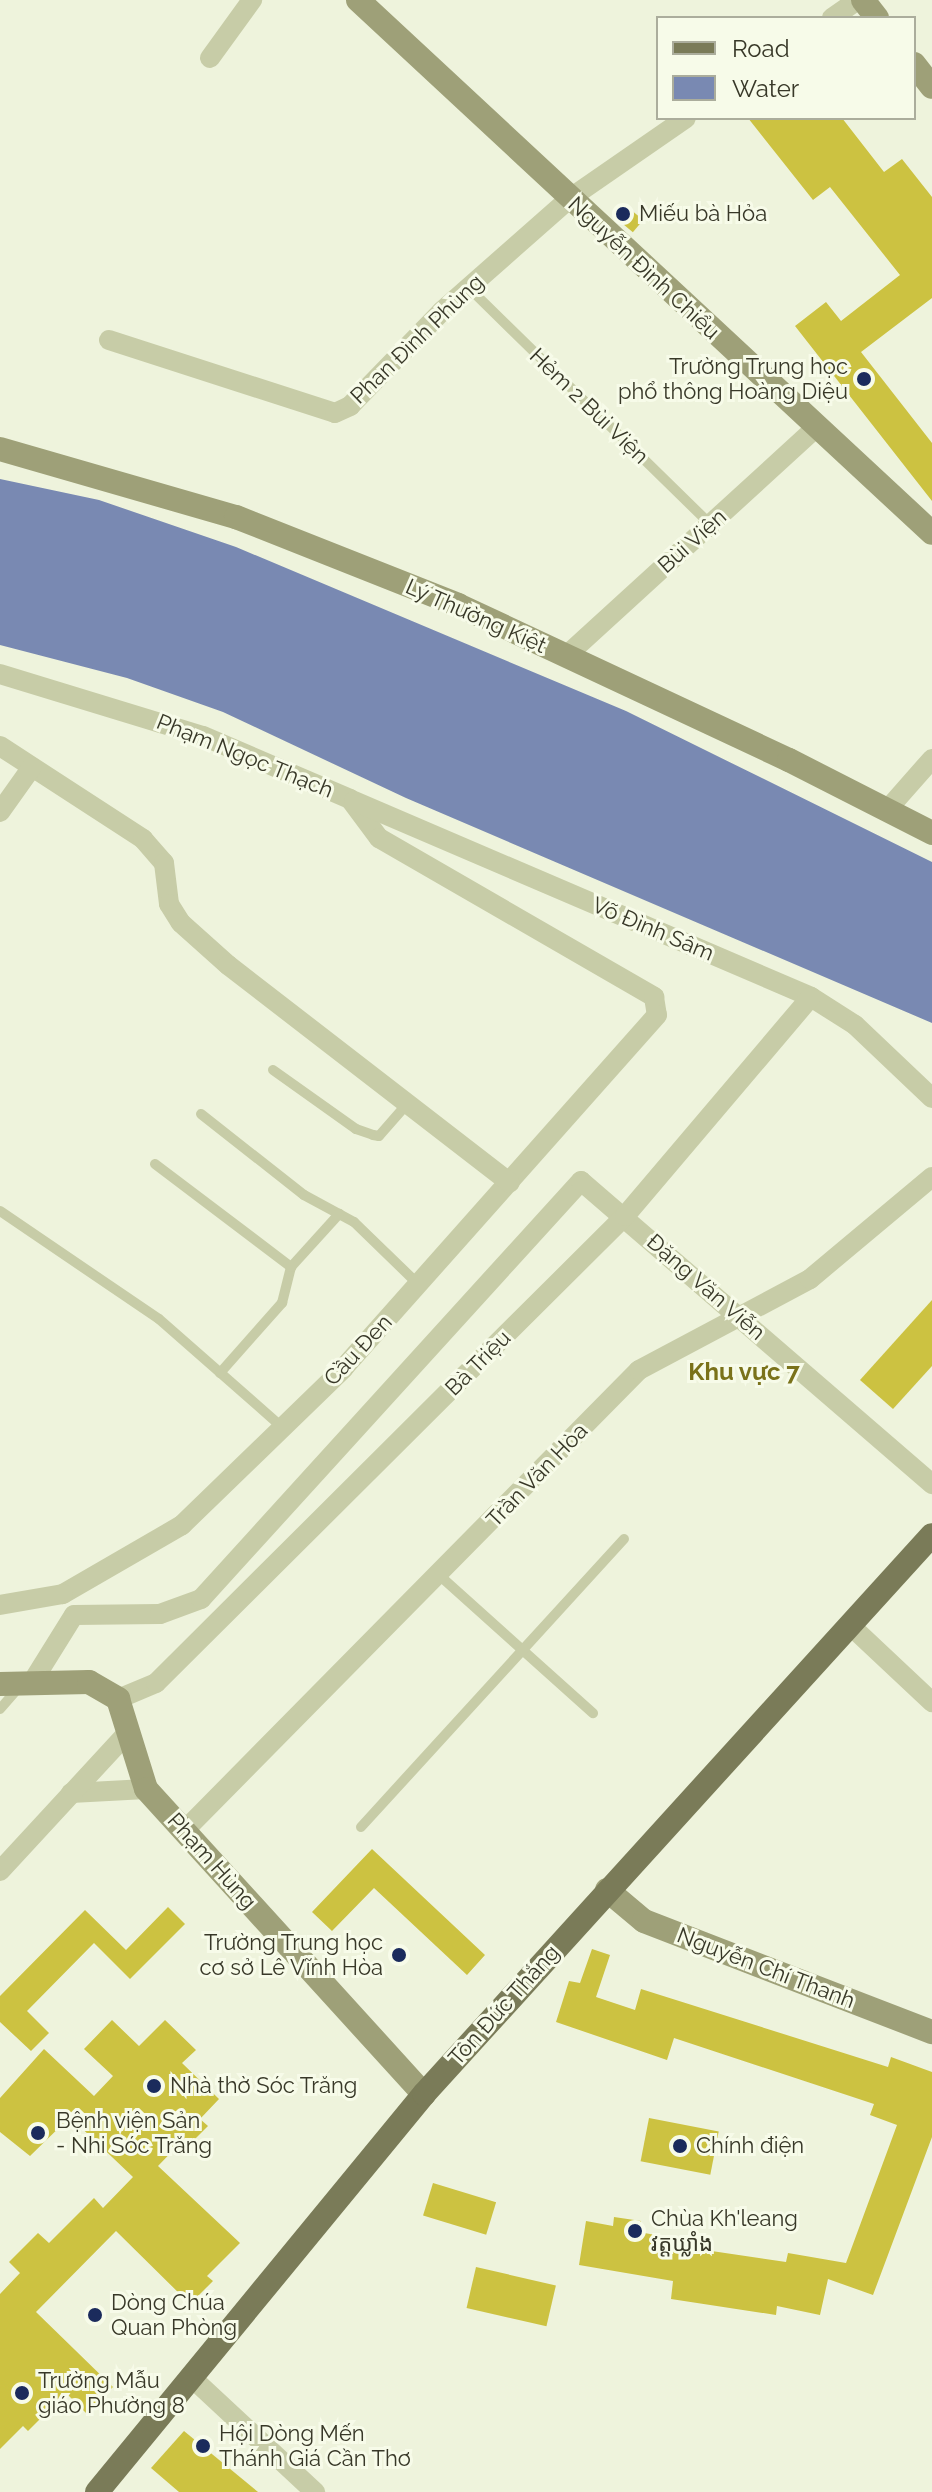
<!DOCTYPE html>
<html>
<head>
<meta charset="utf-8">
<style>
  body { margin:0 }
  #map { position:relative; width:932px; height:2492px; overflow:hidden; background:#eef3dc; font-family:Raleway,"Noto Sans Khmer",sans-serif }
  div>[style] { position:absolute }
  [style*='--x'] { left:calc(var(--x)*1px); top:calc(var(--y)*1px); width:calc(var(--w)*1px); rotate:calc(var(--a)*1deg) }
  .water>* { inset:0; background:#7989b2 }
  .building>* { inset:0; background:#ccc241; transform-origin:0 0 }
  .lane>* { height:10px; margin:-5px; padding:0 5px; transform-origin:5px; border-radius:5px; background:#c7cca7 }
  .street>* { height:20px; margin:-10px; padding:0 10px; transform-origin:10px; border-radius:10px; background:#c7cca7 }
  .secondary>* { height:24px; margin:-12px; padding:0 12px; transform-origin:12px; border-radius:12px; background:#9ea078 }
  .primary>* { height:24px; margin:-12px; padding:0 12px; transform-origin:12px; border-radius:12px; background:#7a7b58 }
  .dots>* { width:22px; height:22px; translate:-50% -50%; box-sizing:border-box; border:4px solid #f7fbe9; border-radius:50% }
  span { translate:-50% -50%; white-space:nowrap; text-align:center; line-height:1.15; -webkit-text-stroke:6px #f7fbe9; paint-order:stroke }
  .poi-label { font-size:22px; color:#383828 }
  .left { translate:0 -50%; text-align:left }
  .right { translate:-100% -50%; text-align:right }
  .street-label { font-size:22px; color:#383828 }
  .neighbourhood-label { font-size:24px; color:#7a721a; font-weight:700 }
  .legend { position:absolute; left:656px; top:16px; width:260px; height:104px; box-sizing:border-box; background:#f7fbe9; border:2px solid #abad9c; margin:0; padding:10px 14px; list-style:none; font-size:24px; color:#383828 }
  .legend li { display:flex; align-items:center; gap:16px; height:40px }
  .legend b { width:40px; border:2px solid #abad9c }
</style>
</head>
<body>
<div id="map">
  <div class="water">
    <div style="clip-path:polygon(0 479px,99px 500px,236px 547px,626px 711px,932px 862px,932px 1023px,406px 798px,223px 712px,127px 678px,0 645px)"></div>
  </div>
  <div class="building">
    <div style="clip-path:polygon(748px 118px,842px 118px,884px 172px,902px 159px,932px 197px,932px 298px,861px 352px,932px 443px,932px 501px,795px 326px,826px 302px,841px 321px,900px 275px,830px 187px,813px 200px)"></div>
    <div style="left:624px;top:204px;width:25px;height:16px;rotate:40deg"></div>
    <div style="clip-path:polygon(932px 1300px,932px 1366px,893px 1409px,860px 1380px)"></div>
    <div style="clip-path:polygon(372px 1849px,485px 1955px,467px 1975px,374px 1888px,332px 1931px,312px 1912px)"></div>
    <div style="clip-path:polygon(168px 1907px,185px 1924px,130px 1979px,94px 1943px,27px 2011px,49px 2033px,31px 2051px,0 2022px,0 1996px,85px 1910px,126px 1950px)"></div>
    <div style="clip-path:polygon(592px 1949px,610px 1955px,596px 1997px,635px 2010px,641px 1989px,888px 2067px,891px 2057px,932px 2072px,932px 2137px,873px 2295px,828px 2279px,820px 2315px,777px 2306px,776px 2315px,671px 2299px,673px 2281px,579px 2265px,586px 2221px,613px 2226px,614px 2217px,641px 2221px,639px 2232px,672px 2238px,671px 2245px,786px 2262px,788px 2253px,846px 2263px,897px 2125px,870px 2115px,874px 2104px,674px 2038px,667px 2060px,556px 2022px,569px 1981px,580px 1983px)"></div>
    <div style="clip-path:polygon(112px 2020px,139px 2046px,165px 2020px,196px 2050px,182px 2063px,219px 2099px,200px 2119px,208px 2126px,191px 2143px,185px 2138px,158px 2166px,240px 2243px,207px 2276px,213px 2281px,190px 2304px,116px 2231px,36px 2312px,113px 2387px,86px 2413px,66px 2393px,28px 2431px,23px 2426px,0 2449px,0 2294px,20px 2273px,9px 2262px,38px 2233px,49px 2243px,94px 2198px,103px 2208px,133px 2177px,70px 2117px,30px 2156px,0 2132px,0 2098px,44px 2049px,94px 2096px,113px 2076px,84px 2049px)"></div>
    <div style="left:649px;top:2118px;width:71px;height:44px;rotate:11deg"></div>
    <div style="left:433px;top:2183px;width:66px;height:34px;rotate:17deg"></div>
    <div style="left:476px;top:2267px;width:82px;height:42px;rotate:13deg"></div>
    <div style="clip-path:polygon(184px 2431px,258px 2492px,179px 2492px,151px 2468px)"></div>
  </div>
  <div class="lane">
    <div style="--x:468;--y:287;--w:339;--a:44.4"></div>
    <div style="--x:273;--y:1070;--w:102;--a:35.4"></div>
    <div style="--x:356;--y:1129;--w:18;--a:19"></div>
    <div style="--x:373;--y:1135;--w:6;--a:9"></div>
    <div style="--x:379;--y:1136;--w:43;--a:-48.8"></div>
    <div style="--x:201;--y:1114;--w:131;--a:38.2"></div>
    <div style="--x:304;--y:1195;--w:57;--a:28.4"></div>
    <div style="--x:354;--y:1222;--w:91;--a:44.1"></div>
    <div style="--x:155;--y:1164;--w:171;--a:37.1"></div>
    <div style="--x:0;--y:1211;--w:192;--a:34.2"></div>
    <div style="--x:159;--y:1319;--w:162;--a:41.3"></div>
    <div style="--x:220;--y:1373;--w:94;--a:-48.5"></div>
    <div style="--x:282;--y:1303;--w:37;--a:-76"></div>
    <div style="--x:291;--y:1267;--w:72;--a:-47.8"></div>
    <div style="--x:439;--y:1575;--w:207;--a:41.9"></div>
    <div style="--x:0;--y:1709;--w:28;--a:-49"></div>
    <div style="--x:361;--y:1827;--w:390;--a:-47.6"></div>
  </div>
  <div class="street">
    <div style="--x:832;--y:18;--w:32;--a:-35"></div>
    <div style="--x:210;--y:58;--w:72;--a:-54.1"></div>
    <div style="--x:109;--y:340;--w:237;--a:17.9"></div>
    <div style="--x:335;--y:413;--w:17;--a:-25"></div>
    <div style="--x:350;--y:406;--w:132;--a:-45.9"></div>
    <div style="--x:442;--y:311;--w:169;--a:-41.4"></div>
    <div style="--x:569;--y:199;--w:142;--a:-34.7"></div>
    <div style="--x:566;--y:656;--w:340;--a:-42.4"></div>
    <div style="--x:0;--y:674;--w:212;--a:17"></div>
    <div style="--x:203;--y:736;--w:160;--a:23.2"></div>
    <div style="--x:350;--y:799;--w:49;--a:53.4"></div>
    <div style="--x:379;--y:838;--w:318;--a:30"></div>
    <div style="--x:654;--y:997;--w:18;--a:81"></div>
    <div style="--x:657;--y:1015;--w:472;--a:131.6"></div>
    <div style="--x:344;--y:1368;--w:226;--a:135.9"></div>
    <div style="--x:182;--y:1525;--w:138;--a:149.9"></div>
    <div style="--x:63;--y:1594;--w:64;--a:170.1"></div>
    <div style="--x:0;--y:746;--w:171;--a:33"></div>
    <div style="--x:143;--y:839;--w:32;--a:49"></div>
    <div style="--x:164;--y:863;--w:41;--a:83"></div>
    <div style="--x:169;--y:904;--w:22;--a:58"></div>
    <div style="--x:181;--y:923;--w:63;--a:41.8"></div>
    <div style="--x:228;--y:965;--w:356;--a:37.7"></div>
    <div style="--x:354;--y:801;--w:497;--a:23.2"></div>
    <div style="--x:811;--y:997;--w:52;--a:32.5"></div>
    <div style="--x:855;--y:1025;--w:106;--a:43.5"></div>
    <div style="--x:887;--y:810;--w:68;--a:-48.6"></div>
    <div style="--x:0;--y:812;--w:55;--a:-54.6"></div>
    <div style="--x:852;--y:1627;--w:110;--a:43.2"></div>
    <div style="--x:31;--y:1684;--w:81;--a:-58.1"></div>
    <div style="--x:74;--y:1615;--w:86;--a:-0.7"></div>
    <div style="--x:160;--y:1614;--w:44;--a:-20.1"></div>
    <div style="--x:201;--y:1599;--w:565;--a:-47.73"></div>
    <div style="--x:581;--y:1181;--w:464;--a:40.8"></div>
    <div style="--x:118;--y:1699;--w:41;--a:-22.8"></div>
    <div style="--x:156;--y:1683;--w:662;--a:-44.88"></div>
    <div style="--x:625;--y:1216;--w:287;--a:-49.7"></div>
    <div style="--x:71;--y:1793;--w:75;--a:-3.1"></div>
    <div style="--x:185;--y:1830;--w:646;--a:-45.38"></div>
    <div style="--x:639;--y:1370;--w:194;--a:-28"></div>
    <div style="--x:810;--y:1279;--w:159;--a:-39.9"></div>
    <div style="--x:0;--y:1871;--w:190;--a:-47.3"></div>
    <div style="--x:190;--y:2376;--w:171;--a:42.9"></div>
  </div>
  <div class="secondary">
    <div style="--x:358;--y:0;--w:783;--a:42.88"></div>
    <div style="--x:863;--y:0;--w:23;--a:52"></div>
    <div style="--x:914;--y:64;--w:29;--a:52"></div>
    <div style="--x:0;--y:449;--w:246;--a:16.1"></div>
    <div style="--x:236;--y:517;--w:239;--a:21.6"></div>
    <div style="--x:458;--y:605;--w:365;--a:25.1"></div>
    <div style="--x:789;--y:760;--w:161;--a:27"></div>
    <div style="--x:0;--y:1684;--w:89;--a:-1.3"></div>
    <div style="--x:89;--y:1682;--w:34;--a:30"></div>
    <div style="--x:118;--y:1699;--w:94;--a:72.7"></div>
    <div style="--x:146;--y:1789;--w:413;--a:47.7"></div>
    <div style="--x:607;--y:1890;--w:48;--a:40"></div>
    <div style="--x:644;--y:1921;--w:309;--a:21.1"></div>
  </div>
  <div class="primary">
    <div style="--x:97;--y:2492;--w:515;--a:-50.59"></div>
    <div style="--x:424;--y:2094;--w:755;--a:-47.74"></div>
  </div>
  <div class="dots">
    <div style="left:623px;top:214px;background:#1b2b5c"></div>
    <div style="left:864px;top:379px;background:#1b2b5c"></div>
    <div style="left:399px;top:1955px;background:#1b2b5c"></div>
    <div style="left:154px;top:2086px;background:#1b2b5c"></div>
    <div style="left:38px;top:2133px;background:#1b2b5c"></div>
    <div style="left:680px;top:2146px;background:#1b2b5c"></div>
    <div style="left:635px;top:2231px;background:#1b2b5c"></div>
    <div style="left:95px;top:2315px;background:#1b2b5c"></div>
    <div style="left:22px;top:2393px;background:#1b2b5c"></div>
    <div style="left:203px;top:2446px;background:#1b2b5c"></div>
  </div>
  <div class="poi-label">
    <span class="left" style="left:639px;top:214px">Miếu bà Hỏa</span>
    <span class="right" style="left:848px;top:379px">Trường Trung học<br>phổ thông Hoàng Diệu</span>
    <span class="right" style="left:383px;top:1955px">Trường Trung học<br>cơ sở Lê Vĩnh Hòa</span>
    <span class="left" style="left:170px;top:2086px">Nhà thờ Sóc Trăng</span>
    <span class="left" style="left:56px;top:2133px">Bệnh viện Sản<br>- Nhi Sóc Trăng</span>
    <span class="left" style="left:696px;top:2146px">Chính điện</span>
    <span class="left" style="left:651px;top:2231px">Chùa Kh'leang<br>វត្តឃ្លាំង</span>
    <span class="left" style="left:111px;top:2315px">Dòng Chúa<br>Quan Phòng</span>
    <span class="left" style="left:38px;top:2393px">Trường Mẫu<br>giáo Phường 8</span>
    <span class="left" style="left:219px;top:2446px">Hội Dòng Mến<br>Thánh Giá Cần Thơ</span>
  </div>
  <div class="street-label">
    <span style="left:644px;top:268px;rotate:43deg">Nguyễn Đình Chiểu</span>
    <span style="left:417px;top:339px;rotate:-44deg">Phan Đình Phùng</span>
    <span style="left:589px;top:406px;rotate:44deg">Hẻm 2 Bùi Viện</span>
    <span style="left:692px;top:541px;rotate:-42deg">Bùi Viện</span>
    <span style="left:476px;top:616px;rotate:24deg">Lý Thường Kiệt</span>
    <span style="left:245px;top:756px;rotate:22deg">Phạm Ngọc Thạch</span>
    <span style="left:653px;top:929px;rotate:23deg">Võ Đình Sâm</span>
    <span style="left:706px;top:1287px;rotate:41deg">Đặng Văn Viễn</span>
    <span style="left:358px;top:1350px;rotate:-47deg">Cầu Đen</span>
    <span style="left:478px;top:1363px;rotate:-45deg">Bà Triệu</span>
    <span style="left:537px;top:1475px;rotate:-46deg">Trần Văn Hòa</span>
    <span style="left:212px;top:1861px;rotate:48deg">Phạm Hùng</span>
    <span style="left:766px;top:1968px;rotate:21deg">Nguyễn Chí Thanh</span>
    <span style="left:504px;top:2005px;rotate:-48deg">Tôn Đức Thắng</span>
  </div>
  <div class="neighbourhood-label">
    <span style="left:744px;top:1372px">Khu vực 7</span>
  </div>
  <ul class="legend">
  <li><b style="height:10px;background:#7a7b58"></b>Road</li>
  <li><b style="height:22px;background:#7989b2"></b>Water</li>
  </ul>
</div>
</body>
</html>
